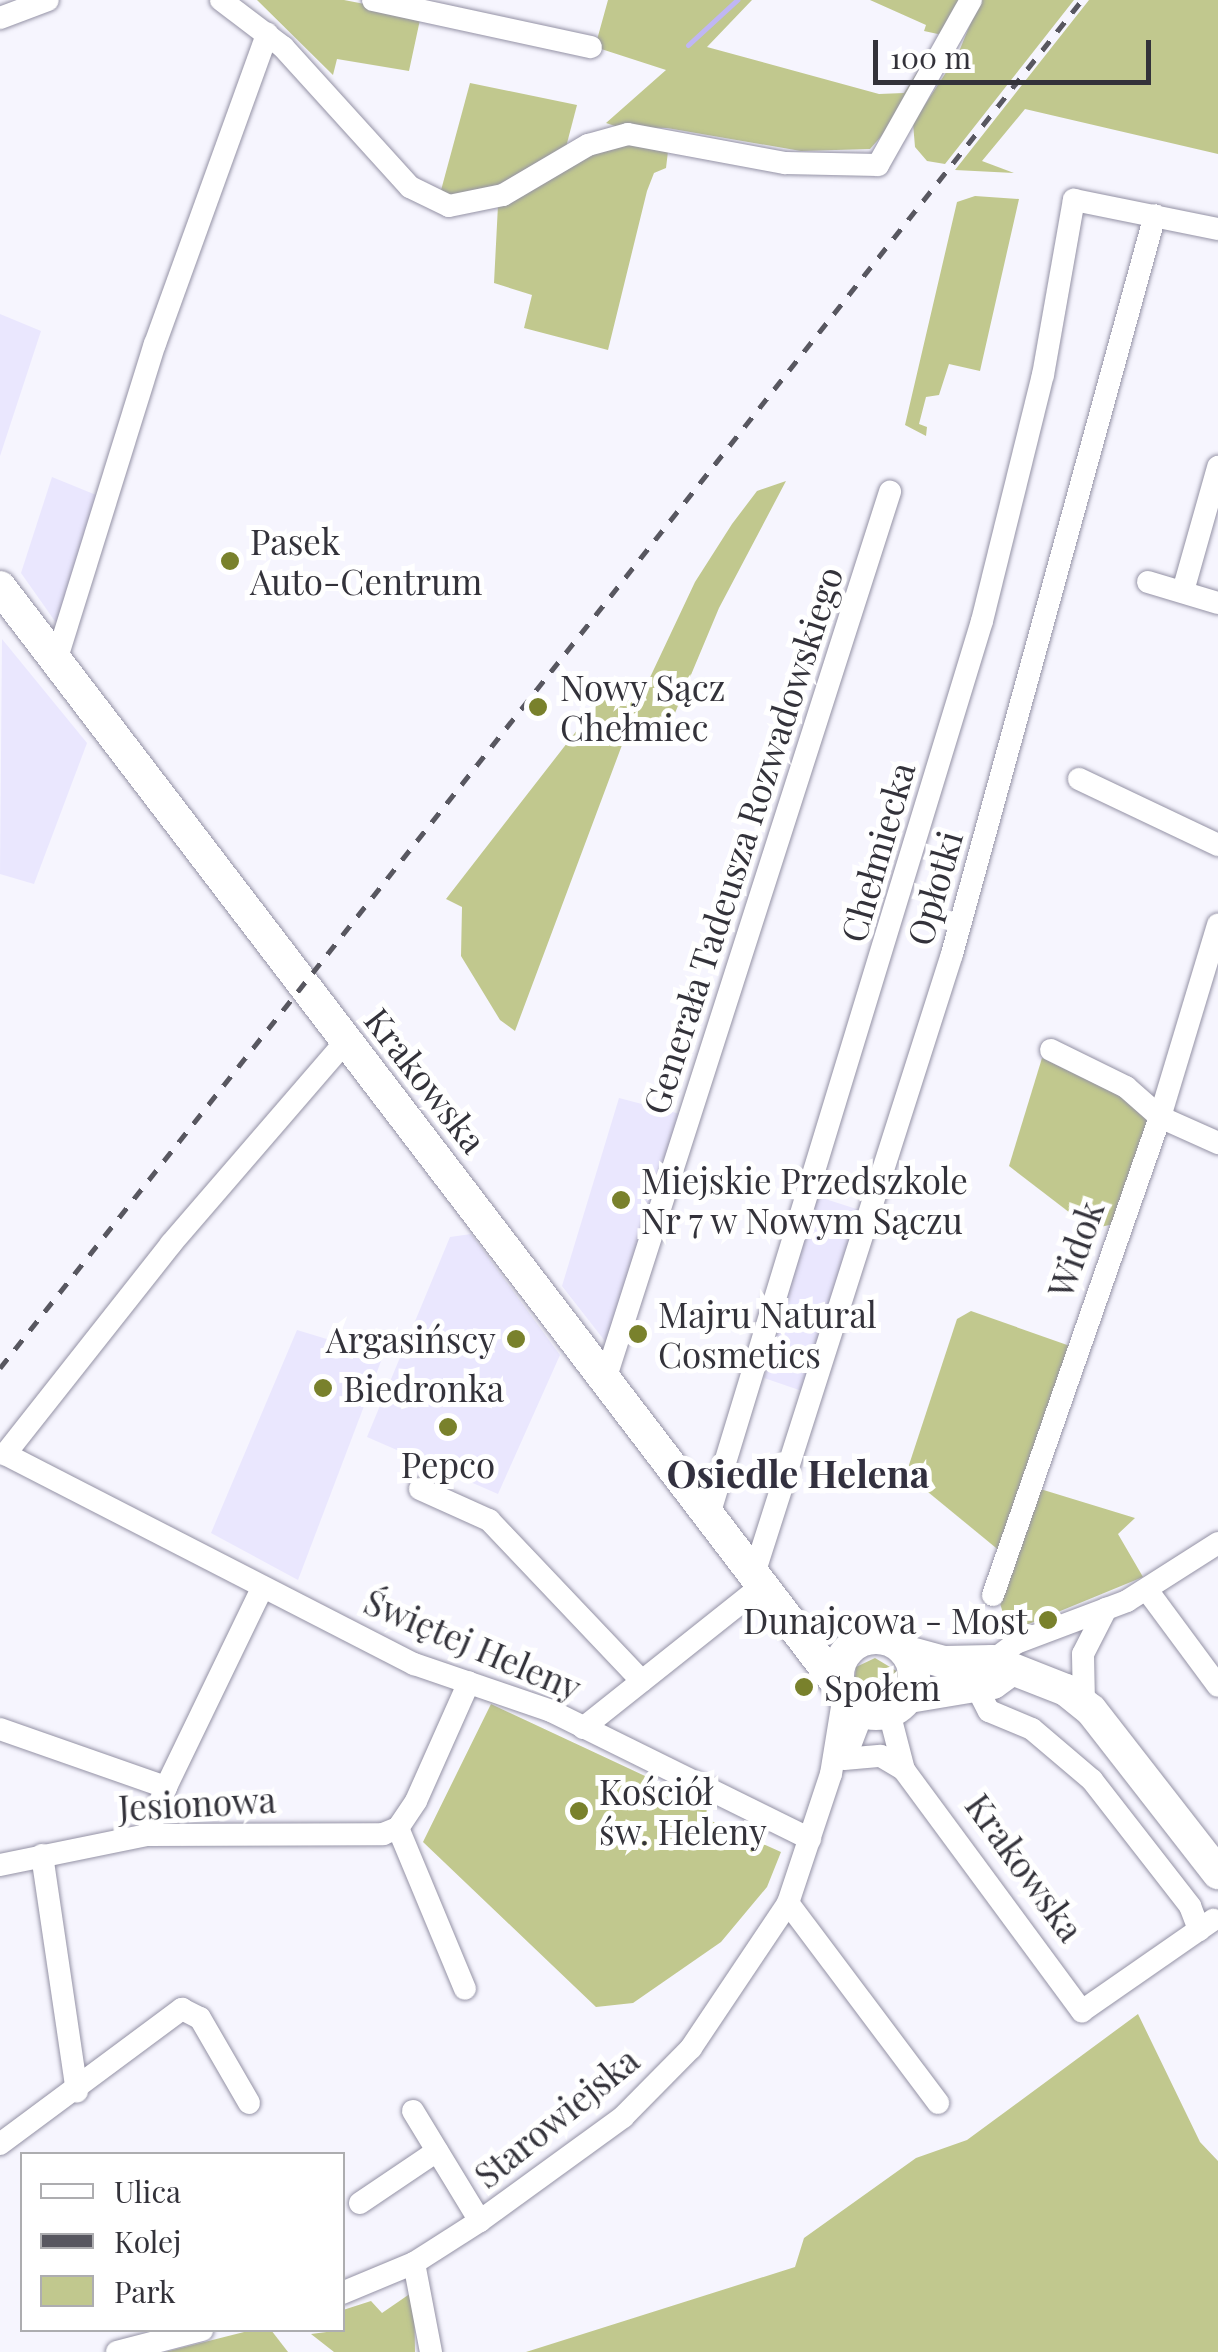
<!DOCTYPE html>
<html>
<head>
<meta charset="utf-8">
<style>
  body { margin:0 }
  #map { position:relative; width:1218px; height:2352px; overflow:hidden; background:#f6f5fe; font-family:"Playfair Display",serif }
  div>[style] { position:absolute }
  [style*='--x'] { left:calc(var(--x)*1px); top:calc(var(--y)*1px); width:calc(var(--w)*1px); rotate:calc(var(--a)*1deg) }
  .built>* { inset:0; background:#eae7fe }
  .green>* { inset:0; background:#c1c88e }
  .stream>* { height:5px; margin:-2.5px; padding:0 2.5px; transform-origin:2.5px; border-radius:2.5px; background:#bfb6f4 }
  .roads { filter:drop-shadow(0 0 2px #9492a5) drop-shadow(0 0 2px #9492a5) }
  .street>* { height:22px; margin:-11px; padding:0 11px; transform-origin:11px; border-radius:11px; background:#fff }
  .secondary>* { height:32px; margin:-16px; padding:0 16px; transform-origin:16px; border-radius:16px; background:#fff }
  .secondary>.ring { margin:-16px; padding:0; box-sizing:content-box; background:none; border:32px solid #fff; border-radius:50% }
  .rail>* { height:5px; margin-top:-2.5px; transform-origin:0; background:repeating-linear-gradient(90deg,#585760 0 12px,transparent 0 24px) }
  .dots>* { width:28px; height:28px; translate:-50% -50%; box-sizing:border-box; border:5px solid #fff; border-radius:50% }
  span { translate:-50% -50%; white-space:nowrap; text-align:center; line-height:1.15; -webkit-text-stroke:10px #fff; paint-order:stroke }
  .poi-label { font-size:35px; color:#33323a }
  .left { translate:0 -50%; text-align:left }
  .right { translate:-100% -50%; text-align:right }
  .street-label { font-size:35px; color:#33323a }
  .neighbourhood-label { font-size:38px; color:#32303f; font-weight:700 }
  .legend { position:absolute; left:20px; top:2152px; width:325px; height:180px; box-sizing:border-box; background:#fff; border:2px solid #adadb0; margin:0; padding:12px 18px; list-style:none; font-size:30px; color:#33323a }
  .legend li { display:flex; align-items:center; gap:20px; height:50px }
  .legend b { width:50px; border:2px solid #adadb0 }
  .scale { position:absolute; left:873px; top:40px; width:278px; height:45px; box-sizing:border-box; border:5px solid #33323a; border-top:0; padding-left:12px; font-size:30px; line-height:35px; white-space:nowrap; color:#33323a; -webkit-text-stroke:8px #fff; paint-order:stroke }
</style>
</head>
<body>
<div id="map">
  <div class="built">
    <div style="clip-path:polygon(0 314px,41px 331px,0 456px)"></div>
    <div style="clip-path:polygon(52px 477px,101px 497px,59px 627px,21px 573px)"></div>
    <div style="clip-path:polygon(2px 639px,87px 743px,34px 884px,0 874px)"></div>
    <div style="clip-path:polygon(619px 1098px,680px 1114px,608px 1345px,562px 1286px)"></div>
    <div style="clip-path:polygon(816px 1196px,869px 1213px,808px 1393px,764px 1378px)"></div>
    <div style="clip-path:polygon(471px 1234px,560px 1355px,498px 1494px,367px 1437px,450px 1237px)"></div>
    <div style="clip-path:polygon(297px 1330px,383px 1356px,298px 1580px,211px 1533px)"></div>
  </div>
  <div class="green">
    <div style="clip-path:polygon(257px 0,344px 0,421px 15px,409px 71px,337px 59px,333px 75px)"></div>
    <div style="clip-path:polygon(608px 0,752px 0,707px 47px,879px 94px,904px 93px,933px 47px,892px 124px,870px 149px,801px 151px,667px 128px,618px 127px,606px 123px,666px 70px,595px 47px)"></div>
    <div style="clip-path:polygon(870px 0,965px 0,947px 36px,924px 31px,926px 25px)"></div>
    <div style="clip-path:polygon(980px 0,1074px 0,945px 164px,927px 161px,915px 147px,913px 123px,958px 54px)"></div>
    <div style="clip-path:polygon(1089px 0,1218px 0,1218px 154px,1025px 109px,982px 161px,1014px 173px,955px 170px)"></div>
    <div style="clip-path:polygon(470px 83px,577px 105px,566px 147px,505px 186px,474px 197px,440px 194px)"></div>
    <div style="clip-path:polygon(669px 143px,666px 168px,654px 173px,647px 191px,608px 350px,524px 328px,532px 295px,494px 283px,498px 205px,607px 144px)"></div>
    <div style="clip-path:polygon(975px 196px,1019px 199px,980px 371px,949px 364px,939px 395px,926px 397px,919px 424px,927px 427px,926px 436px,905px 425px,957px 202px)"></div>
    <div style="clip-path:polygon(786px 481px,719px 608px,662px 744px,628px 729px,515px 1031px,500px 1020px,461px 956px,462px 907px,446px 899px,609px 689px,637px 705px,695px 582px,732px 524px,757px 491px)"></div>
    <div style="clip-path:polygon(1042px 1058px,1144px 1107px,1148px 1122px,1114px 1224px,1091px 1229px,1009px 1166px)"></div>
    <div style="clip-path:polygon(971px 1311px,1070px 1346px,1001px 1552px,906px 1474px,957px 1319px)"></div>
    <div style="clip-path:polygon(1037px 1488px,1135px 1518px,1118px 1534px,1143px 1577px,1009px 1632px,998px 1597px)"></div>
    <div style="clip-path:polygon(875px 1658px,905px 1676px,907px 1687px,894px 1701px,863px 1698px,854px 1687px,856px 1667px)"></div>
    <div style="clip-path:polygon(491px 1704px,705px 1804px,709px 1820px,781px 1852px,767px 1887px,721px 1942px,633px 2003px,596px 2007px,423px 1842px)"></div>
    <div style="clip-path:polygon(1138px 2014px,1200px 2142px,1218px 2161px,1218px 2352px,526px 2352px,795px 2267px,804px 2238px,916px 2158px,967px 2140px)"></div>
    <div style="clip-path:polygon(414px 2291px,415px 2352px,334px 2352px,311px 2334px,342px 2330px,343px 2310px,371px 2301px,382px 2313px)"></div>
    <div style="clip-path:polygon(252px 2330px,271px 2330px,288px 2352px,165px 2352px)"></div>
  </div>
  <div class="stream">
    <div style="--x:688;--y:45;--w:67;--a:-42.6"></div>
  </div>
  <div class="roads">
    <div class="street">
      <div style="--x:221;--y:0;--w:78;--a:37.2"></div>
      <div style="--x:283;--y:47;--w:189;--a:47.8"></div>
      <div style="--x:410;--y:187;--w:43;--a:26"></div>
      <div style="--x:449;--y:206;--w:55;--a:-11.5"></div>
      <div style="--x:503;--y:195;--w:99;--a:-30.5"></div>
      <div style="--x:588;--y:145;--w:41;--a:-15.4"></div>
      <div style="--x:628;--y:134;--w:160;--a:10.5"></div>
      <div style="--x:785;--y:163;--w:93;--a:1.2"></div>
      <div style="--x:878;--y:165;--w:189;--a:-60.6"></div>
      <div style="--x:373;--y:0;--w:223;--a:12.2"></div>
      <div style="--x:0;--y:18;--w:51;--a:-20.6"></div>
      <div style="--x:1148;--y:582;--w:73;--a:16.7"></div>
      <div style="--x:1183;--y:591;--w:129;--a:-74.2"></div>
      <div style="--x:56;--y:661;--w:332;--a:-72.7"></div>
      <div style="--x:155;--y:344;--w:330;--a:-70.1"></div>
      <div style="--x:1079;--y:779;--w:154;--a:25.4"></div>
      <div style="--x:346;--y:1041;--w:268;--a:130.8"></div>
      <div style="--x:171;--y:1244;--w:268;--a:128.3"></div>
      <div style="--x:5;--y:1454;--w:460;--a:27.2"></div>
      <div style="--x:414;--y:1664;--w:145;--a:18.9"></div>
      <div style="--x:551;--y:1711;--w:289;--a:26.3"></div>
      <div style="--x:1051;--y:1050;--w:84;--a:26.3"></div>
      <div style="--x:1126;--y:1087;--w:45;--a:41.4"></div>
      <div style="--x:1160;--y:1117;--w:64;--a:24.1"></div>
      <div style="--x:605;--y:1380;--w:933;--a:-72.21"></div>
      <div style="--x:420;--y:1489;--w:76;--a:24.2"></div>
      <div style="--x:489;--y:1520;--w:222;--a:46.5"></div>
      <div style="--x:709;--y:1515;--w:935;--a:-73.02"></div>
      <div style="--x:982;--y:621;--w:253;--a:-76.1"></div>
      <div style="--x:1043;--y:375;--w:178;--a:-80"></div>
      <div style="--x:1074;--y:200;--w:147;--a:11.4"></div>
      <div style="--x:754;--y:1574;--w:651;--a:-72.29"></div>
      <div style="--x:952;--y:954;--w:766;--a:-74.64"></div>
      <div style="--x:1147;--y:1590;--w:119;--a:53.5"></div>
      <div style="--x:993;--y:1595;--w:506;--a:-70.74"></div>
      <div style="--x:1160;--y:1117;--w:201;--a:-73.2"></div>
      <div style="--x:992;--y:1661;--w:30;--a:-37"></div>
      <div style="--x:1016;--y:1643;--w:119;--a:-20.7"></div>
      <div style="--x:1127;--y:1601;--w:108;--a:-32.5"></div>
      <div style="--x:976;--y:1686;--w:28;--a:63"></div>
      <div style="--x:989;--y:1711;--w:47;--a:22.7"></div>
      <div style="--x:1032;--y:1729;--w:79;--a:40.4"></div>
      <div style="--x:1092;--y:1780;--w:160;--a:52.1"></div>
      <div style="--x:1190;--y:1906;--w:26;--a:69"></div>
      <div style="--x:1084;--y:1703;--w:49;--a:-91.2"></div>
      <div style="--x:1083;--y:1654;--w:51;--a:-62.9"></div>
      <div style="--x:889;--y:1712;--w:60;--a:75.5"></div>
      <div style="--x:904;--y:1770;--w:300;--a:53.6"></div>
      <div style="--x:1082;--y:2011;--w:160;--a:-34.8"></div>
      <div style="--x:583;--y:1728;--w:230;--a:-38.5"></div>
      <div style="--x:0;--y:1729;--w:176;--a:19.3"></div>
      <div style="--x:166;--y:1787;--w:221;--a:-64.2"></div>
      <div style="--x:846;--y:1756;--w:47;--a:-68.9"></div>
      <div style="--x:844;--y:1759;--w:37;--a:-5"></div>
      <div style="--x:881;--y:1756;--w:27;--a:31"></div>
      <div style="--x:398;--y:1828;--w:174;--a:67.4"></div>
      <div style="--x:147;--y:1835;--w:52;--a:-68.4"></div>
      <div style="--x:42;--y:1855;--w:239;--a:81.6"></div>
      <div style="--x:0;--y:1865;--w:150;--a:-11.5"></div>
      <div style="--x:147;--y:1835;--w:236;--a:-0.2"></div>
      <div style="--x:383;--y:1834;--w:16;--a:-22"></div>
      <div style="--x:398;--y:1828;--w:32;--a:-56"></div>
      <div style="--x:416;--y:1801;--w:130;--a:-66"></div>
      <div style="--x:788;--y:1903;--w:250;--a:53.1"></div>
      <div style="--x:413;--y:2111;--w:129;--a:58.7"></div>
      <div style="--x:0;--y:2144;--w:227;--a:-36.6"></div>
      <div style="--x:182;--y:2009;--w:20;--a:27"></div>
      <div style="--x:200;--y:2018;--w:98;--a:60"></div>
      <div style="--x:360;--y:2203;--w:93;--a:-34"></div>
      <div style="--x:414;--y:2263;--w:91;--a:79.2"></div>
      <div style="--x:342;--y:2293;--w:78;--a:-22.6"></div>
      <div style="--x:414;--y:2263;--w:78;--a:-32.5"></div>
      <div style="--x:480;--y:2221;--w:177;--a:-36"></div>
      <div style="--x:623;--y:2117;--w:97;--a:-45.4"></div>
      <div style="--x:691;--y:2048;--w:174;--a:-56.2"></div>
      <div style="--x:788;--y:1903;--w:136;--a:-71.6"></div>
      <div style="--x:831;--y:1774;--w:80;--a:-80.7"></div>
      <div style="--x:117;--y:2352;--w:88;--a:-14.5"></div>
    </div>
    <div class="secondary">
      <div style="--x:0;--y:587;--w:1383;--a:52.64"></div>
      <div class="ring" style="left:838px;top:1638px;width:44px;height:44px"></div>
      <div style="--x:907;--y:1652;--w:38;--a:15"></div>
      <div style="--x:944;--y:1662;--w:48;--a:-1.2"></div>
      <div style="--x:992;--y:1661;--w:79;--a:21.4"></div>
      <div style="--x:1066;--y:1690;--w:32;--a:39"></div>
      <div style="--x:1091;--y:1710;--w:207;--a:52.1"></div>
      <div style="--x:909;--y:1697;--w:85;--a:-9.5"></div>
      <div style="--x:993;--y:1683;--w:19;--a:-36"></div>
    </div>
  </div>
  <div class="rail">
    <div style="--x:0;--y:1368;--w:1744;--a:-51.66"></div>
  </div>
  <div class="dots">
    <div style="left:230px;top:561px;background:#79812c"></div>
    <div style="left:538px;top:707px;background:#79812c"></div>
    <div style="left:621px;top:1200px;background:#79812c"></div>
    <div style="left:638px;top:1334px;background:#79812c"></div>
    <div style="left:516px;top:1339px;background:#79812c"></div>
    <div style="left:323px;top:1388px;background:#79812c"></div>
    <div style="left:448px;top:1427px;background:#79812c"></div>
    <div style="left:1048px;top:1620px;background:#79812c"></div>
    <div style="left:804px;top:1687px;background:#79812c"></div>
    <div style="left:579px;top:1811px;background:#79812c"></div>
  </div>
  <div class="poi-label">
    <span class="left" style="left:250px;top:561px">Pasek<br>Auto-Centrum</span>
    <span class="left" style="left:560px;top:707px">Nowy Sącz<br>Chełmiec</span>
    <span class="left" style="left:641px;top:1200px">Miejskie Przedszkole<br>Nr 7 w Nowym Sączu</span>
    <span class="left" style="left:658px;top:1334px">Majru Natural<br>Cosmetics</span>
    <span class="right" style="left:496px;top:1339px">Argasińscy</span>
    <span class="left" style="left:343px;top:1388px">Biedronka</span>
    <span style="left:448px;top:1464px">Pepco</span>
    <span class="right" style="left:1028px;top:1620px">Dunajcowa - Most</span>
    <span class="left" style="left:824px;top:1687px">Społem</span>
    <span class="left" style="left:599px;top:1811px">Kościół<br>św. Heleny</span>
  </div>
  <div class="street-label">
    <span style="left:742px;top:840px;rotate:-72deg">Generała Tadeusza Rozwadowskiego</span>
    <span style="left:877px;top:852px;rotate:-74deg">Chełmiecka</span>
    <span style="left:934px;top:888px;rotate:-74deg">Opłotki</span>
    <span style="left:426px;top:1080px;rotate:52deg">Krakowska</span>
    <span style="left:1075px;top:1249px;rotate:-70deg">Widok</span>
    <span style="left:473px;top:1644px;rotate:23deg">Świętej Heleny</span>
    <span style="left:197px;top:1803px;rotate:-3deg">Jesionowa</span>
    <span style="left:1025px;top:1867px;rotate:54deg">Krakowska</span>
    <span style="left:556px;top:2117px;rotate:-39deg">Starowiejska</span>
  </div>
  <div class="neighbourhood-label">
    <span style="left:798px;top:1473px">Osiedle Helena</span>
  </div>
  <ul class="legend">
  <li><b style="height:12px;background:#fff"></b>Ulica</li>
  <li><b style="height:12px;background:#585760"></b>Kolej</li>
  <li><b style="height:28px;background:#c1c88e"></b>Park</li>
  </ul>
  <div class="scale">100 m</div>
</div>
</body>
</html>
